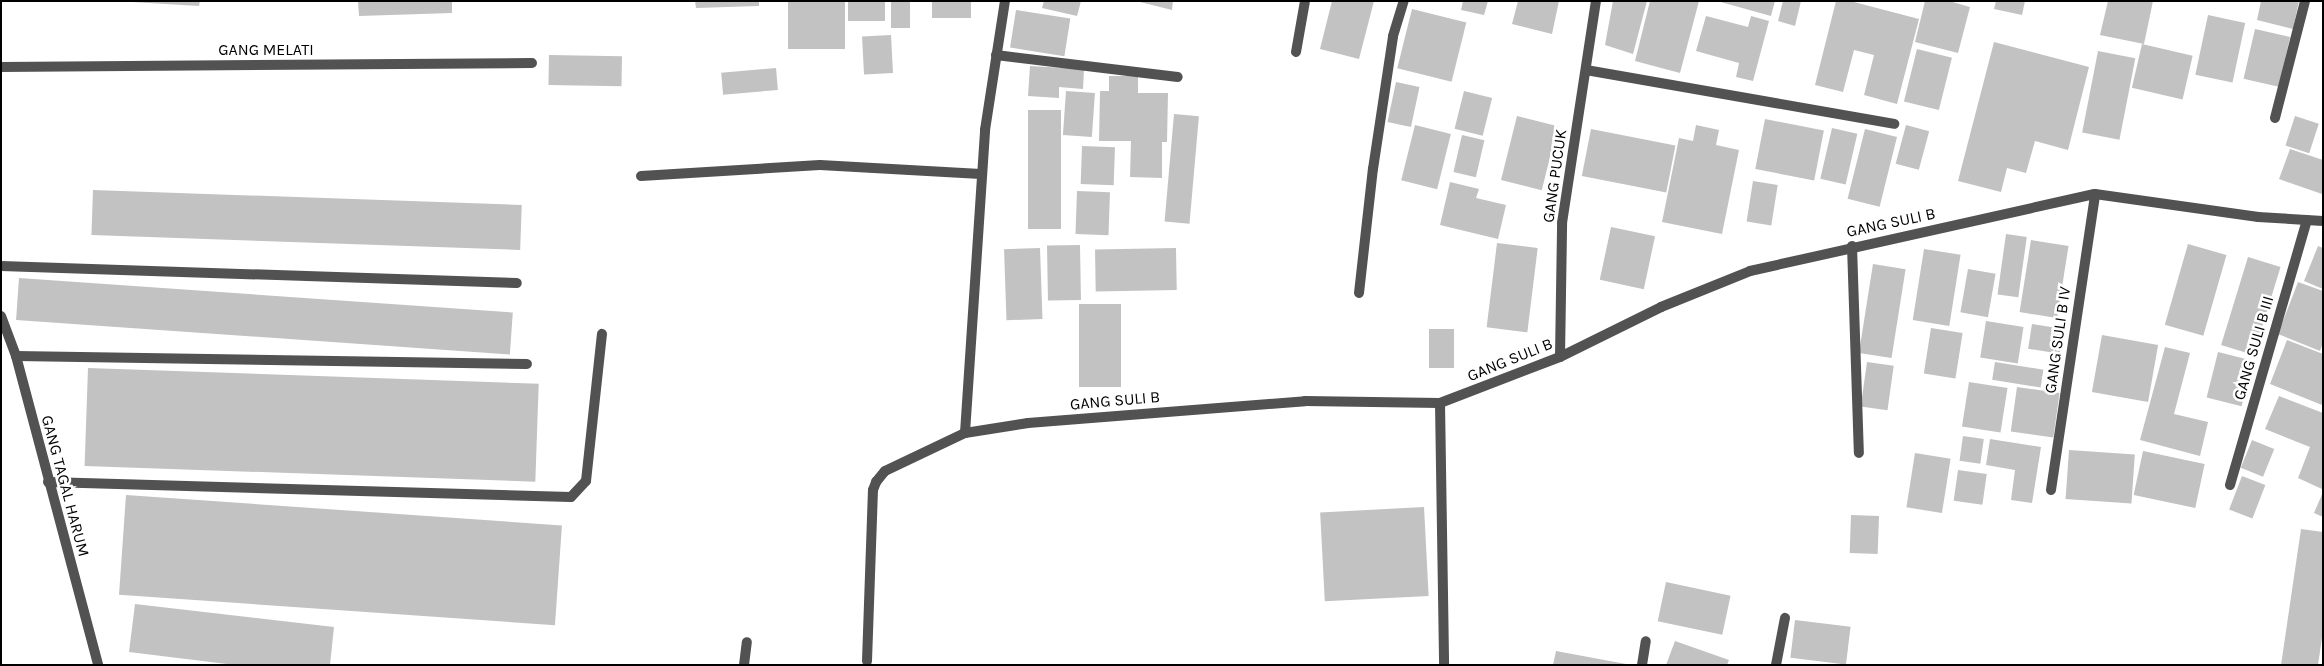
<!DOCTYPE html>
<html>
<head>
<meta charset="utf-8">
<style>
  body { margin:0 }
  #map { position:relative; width:2324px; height:666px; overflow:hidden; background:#fff; font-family:Karla,sans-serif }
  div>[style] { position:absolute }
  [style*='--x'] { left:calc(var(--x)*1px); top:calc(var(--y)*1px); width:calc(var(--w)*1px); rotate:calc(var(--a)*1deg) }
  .building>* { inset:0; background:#c2c2c2; transform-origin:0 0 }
  .lane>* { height:10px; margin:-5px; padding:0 5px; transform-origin:5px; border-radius:5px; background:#525252 }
  .street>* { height:10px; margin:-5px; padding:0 5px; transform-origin:5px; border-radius:5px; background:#525252 }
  span { translate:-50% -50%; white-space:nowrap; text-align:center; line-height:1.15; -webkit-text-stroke:5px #fff; paint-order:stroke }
  .street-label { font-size:16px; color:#000 }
  .frame { position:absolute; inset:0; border:2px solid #000; pointer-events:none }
</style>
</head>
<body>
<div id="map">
  <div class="building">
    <div style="clip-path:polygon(115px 1px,200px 1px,199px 6px)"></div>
    <div style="clip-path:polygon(358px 1px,452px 1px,452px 13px,359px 16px)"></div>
    <div style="clip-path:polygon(695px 1px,759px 1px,759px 6px,696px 8px)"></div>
    <div style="left:788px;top:1px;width:57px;height:48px"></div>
    <div style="left:848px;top:1px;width:37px;height:20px"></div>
    <div style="left:891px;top:1px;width:19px;height:27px"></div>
    <div style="left:932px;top:1px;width:39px;height:17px"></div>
    <div style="clip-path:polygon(1044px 1px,1081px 1px,1077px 16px,1042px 8px)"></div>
    <div style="clip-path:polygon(1136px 1px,1173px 1px,1172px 10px)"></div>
    <div style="clip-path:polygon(1332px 1px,1374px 1px,1359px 59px,1320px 49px)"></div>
    <div style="clip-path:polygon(1463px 1px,1488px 1px,1484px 15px,1461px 10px)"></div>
    <div style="clip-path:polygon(1518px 1px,1559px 1px,1552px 34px,1512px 24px)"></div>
    <div style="clip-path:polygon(1613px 1px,1647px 1px,1633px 54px,1605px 45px)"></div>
    <div style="clip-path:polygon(1650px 1px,1699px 1px,1680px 73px,1635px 61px)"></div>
    <div style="clip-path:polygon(1717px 1px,1775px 1px,1771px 16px)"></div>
    <div style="clip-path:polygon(1783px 1px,1801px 1px,1795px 26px,1778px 21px)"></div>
    <div style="clip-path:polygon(1836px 1px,1850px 1px,1919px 19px,1897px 104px,1864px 95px,1874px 55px,1854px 50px,1843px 92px,1815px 85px)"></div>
    <div style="clip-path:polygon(1925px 1px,1949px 1px,1970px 7px,1958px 53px,1915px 42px)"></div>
    <div style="clip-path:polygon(1996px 1px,2025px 1px,2022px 15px,1994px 9px)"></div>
    <div style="clip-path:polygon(2108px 1px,2153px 1px,2144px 44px,2100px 35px)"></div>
    <div style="clip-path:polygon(2261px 1px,2299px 1px,2293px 29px,2257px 20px)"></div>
    <div style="left:1412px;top:9px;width:56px;height:61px;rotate:14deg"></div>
    <div style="left:1016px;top:10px;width:55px;height:38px;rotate:9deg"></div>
    <div style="left:2208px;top:15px;width:38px;height:61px;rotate:12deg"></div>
    <div style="clip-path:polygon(1706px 16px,1748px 27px,1751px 16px,1769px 21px,1753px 81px,1736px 77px,1739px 63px,1696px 51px)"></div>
    <div style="left:2255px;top:29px;width:36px;height:51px;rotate:13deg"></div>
    <div style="left:891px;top:35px;width:38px;height:29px;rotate:87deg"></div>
    <div style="clip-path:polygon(1994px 42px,2089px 67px,2068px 150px,2035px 141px,2026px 173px,2007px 168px,2001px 192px,1958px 181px)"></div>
    <div style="left:2142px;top:44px;width:52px;height:45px;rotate:13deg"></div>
    <div style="left:1917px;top:49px;width:36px;height:54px;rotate:14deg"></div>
    <div style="left:2098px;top:51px;width:38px;height:83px;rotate:11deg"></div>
    <div style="left:549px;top:55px;width:73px;height:30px;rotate:1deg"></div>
    <div style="clip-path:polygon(1030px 66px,1084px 69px,1083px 89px,1059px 87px,1059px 98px,1028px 96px)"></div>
    <div style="left:776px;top:68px;width:22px;height:55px;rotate:85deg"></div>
    <div style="clip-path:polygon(1109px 76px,1138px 76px,1138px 93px,1168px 93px,1167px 142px,1162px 142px,1162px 178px,1130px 177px,1131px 141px,1099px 141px,1100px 91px,1109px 91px)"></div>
    <div style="left:1396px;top:82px;width:24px;height:41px;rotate:12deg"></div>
    <div style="left:1066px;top:91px;width:29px;height:44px;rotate:4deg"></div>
    <div style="left:1464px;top:91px;width:29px;height:39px;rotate:14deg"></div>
    <div style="left:1028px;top:110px;width:33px;height:119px"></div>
    <div style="left:1174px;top:114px;width:25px;height:108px;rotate:5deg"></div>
    <div style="left:1517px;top:116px;width:42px;height:66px;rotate:14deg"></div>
    <div style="left:2295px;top:116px;width:25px;height:31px;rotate:18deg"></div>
    <div style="left:1765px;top:119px;width:60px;height:51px;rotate:11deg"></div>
    <div style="left:1415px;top:125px;width:37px;height:57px;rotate:14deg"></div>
    <div style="clip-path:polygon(1696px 125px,1719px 130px,1716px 145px,1739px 150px,1722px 234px,1662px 222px,1679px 138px,1693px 141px)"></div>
    <div style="left:1906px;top:125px;width:24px;height:40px;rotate:15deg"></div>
    <div style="left:1832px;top:128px;width:26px;height:52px;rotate:13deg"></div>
    <div style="left:1591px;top:129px;width:86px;height:48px;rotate:11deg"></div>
    <div style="left:1865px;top:129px;width:33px;height:72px;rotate:14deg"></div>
    <div style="left:1462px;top:135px;width:23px;height:38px;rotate:13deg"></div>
    <div style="left:1082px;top:146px;width:33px;height:38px;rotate:2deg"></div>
    <div style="clip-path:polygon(2290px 149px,2323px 160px,2322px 194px,2279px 179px)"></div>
    <div style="left:1753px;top:181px;width:25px;height:41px;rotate:9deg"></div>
    <div style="clip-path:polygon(1450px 182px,1479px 189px,1476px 198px,1506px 205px,1498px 239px,1440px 225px)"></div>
    <div style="left:93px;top:190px;width:429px;height:45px;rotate:2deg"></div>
    <div style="left:1077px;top:191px;width:33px;height:43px;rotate:2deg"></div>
    <div style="left:1611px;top:227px;width:45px;height:54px;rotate:12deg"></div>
    <div style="left:2006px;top:234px;width:21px;height:61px;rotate:8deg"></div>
    <div style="left:2031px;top:240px;width:38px;height:73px;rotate:9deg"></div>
    <div style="left:1497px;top:243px;width:41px;height:85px;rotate:7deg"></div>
    <div style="left:2188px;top:244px;width:40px;height:84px;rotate:16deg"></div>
    <div style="left:1080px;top:245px;width:55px;height:33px;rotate:89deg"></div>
    <div style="clip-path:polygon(2318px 246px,2323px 248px,2323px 289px,2304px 281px)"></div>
    <div style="left:1040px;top:248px;width:71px;height:36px;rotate:88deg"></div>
    <div style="left:1176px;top:248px;width:42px;height:81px;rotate:89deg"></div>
    <div style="left:1924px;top:249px;width:37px;height:72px;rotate:9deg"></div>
    <div style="left:2248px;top:257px;width:34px;height:92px;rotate:17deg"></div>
    <div style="left:1873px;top:264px;width:33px;height:90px;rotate:9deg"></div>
    <div style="left:1968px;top:269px;width:28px;height:44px;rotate:10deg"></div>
    <div style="left:19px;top:278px;width:495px;height:42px;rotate:4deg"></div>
    <div style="clip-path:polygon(2298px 282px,2323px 291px,2323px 343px,2320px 351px,2278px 334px)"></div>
    <div style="left:1079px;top:304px;width:42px;height:83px"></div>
    <div style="left:1986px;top:321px;width:38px;height:37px;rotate:9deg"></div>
    <div style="left:2032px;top:324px;width:32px;height:25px;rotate:9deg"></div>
    <div style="left:1931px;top:328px;width:32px;height:46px;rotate:9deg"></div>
    <div style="left:1429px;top:329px;width:25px;height:39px"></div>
    <div style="left:2102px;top:335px;width:57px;height:58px;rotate:10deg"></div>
    <div style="clip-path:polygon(2287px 340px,2323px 354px,2322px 405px,2270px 384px)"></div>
    <div style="clip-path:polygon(2165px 347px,2190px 353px,2174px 414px,2208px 422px,2200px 456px,2140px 440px)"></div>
    <div style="left:2218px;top:352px;width:36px;height:47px;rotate:14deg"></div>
    <div style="left:1867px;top:362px;width:27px;height:45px;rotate:8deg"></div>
    <div style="left:1995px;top:362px;width:49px;height:18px;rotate:9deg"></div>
    <div style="left:88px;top:368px;width:451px;height:98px;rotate:2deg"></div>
    <div style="left:1969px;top:382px;width:39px;height:45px;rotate:9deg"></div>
    <div style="left:2017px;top:387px;width:43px;height:45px;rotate:8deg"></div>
    <div style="clip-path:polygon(2279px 396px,2323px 413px,2322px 489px,2298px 478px,2310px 447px,2265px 429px)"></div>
    <div style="left:1963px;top:436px;width:21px;height:25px;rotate:8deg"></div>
    <div style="clip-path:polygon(1990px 439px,2041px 447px,2032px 503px,2011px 500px,2015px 470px,1986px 465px)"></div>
    <div style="left:2252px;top:440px;width:24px;height:30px;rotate:22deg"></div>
    <div style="left:2069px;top:450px;width:66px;height:49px;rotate:4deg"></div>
    <div style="left:2143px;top:451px;width:63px;height:45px;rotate:12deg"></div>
    <div style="left:1915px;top:453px;width:36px;height:55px;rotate:9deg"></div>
    <div style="left:1958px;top:470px;width:29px;height:31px;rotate:8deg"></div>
    <div style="left:2242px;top:476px;width:25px;height:36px;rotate:21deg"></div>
    <div style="clip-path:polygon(2323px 492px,2323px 517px,2314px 513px)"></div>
    <div style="left:126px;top:495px;width:437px;height:100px;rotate:4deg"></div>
    <div style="left:1424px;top:507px;width:89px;height:104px;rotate:87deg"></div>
    <div style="left:1851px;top:515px;width:28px;height:38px;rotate:2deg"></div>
    <div style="clip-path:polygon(2301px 529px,2323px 532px,2323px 631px,2318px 665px,2281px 665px)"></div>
    <div style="left:1666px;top:582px;width:66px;height:40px;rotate:12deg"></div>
    <div style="clip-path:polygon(135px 604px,334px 627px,330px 665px,235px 665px,129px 652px)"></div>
    <div style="left:1795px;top:620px;width:56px;height:38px;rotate:7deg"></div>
    <div style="clip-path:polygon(1675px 641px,1729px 660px,1727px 665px,1666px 665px)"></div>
    <div style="clip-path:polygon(1556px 651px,1626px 664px,1626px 665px,1553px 665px)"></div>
  </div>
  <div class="lane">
    <div style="--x:16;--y:356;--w:511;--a:0.9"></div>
    <div style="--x:48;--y:482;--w:523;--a:1.64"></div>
    <div style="--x:571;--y:497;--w:22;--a:-47"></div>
    <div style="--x:586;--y:481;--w:148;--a:-83.8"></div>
  </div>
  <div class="street">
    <div style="--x:1296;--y:52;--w:52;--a:-80"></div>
    <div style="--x:996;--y:55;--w:183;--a:6.9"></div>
    <div style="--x:1;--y:67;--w:531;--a:-0.43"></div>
    <div style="--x:1586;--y:70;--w:313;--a:9.9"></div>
    <div style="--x:2275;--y:118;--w:121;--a:-75.6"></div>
    <div style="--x:641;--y:176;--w:179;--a:-3.5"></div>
    <div style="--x:820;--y:165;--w:161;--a:3.2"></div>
    <div style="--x:1852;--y:246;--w:207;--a:88.1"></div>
    <div style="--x:1;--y:266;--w:516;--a:1.89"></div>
    <div style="--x:1359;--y:293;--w:125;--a:-83.6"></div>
    <div style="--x:1373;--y:169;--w:134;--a:-81.4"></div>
    <div style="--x:1393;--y:36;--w:37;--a:-73"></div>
    <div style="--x:1;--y:316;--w:43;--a:69.4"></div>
    <div style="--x:16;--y:356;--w:320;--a:75.1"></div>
    <div style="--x:1560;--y:357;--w:134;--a:-89.1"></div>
    <div style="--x:1562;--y:223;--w:225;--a:-81.3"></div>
    <div style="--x:1440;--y:403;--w:262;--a:89.1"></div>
    <div style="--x:965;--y:433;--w:304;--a:-86.2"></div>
    <div style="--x:985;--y:130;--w:131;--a:-81.2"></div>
    <div style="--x:2230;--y:485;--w:276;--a:-73.8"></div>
    <div style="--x:2051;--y:490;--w:299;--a:-81.5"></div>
    <div style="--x:867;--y:661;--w:171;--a:-88"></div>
    <div style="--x:873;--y:490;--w:9;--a:-69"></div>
    <div style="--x:876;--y:482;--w:14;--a:-51"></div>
    <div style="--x:885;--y:471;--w:89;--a:-25.4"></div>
    <div style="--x:965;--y:433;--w:64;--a:-9"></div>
    <div style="--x:1028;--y:423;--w:278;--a:-4.5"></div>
    <div style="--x:1305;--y:401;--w:135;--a:0.8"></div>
    <div style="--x:1440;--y:403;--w:129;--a:-21"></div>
    <div style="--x:1560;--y:357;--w:113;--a:-26.3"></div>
    <div style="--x:1661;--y:307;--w:96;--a:-22"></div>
    <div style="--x:1750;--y:271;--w:353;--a:-12.6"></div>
    <div style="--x:2095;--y:194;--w:165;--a:8"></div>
    <div style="--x:2258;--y:217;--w:65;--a:3.5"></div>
    <div style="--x:744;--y:665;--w:23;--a:-83"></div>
    <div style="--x:1642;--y:665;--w:24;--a:-81"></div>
    <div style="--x:1776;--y:665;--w:48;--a:-79.2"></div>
  </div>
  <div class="street-label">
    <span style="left:266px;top:50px">GANG MELATI</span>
    <span style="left:1555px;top:176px;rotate:-82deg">GANG PUCUK</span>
    <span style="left:1891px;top:223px;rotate:-12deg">GANG SULI B</span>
    <span style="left:2058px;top:340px;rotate:-82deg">GANG SULI B IV</span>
    <span style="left:2254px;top:348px;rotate:-74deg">GANG SULI B III</span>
    <span style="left:1510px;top:360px;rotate:-22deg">GANG SULI B</span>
    <span style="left:1115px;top:401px;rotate:-5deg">GANG SULI B</span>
    <span style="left:65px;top:486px;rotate:75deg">GANG TAGAL HARUM</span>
  </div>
  <div class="frame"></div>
</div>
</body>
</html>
